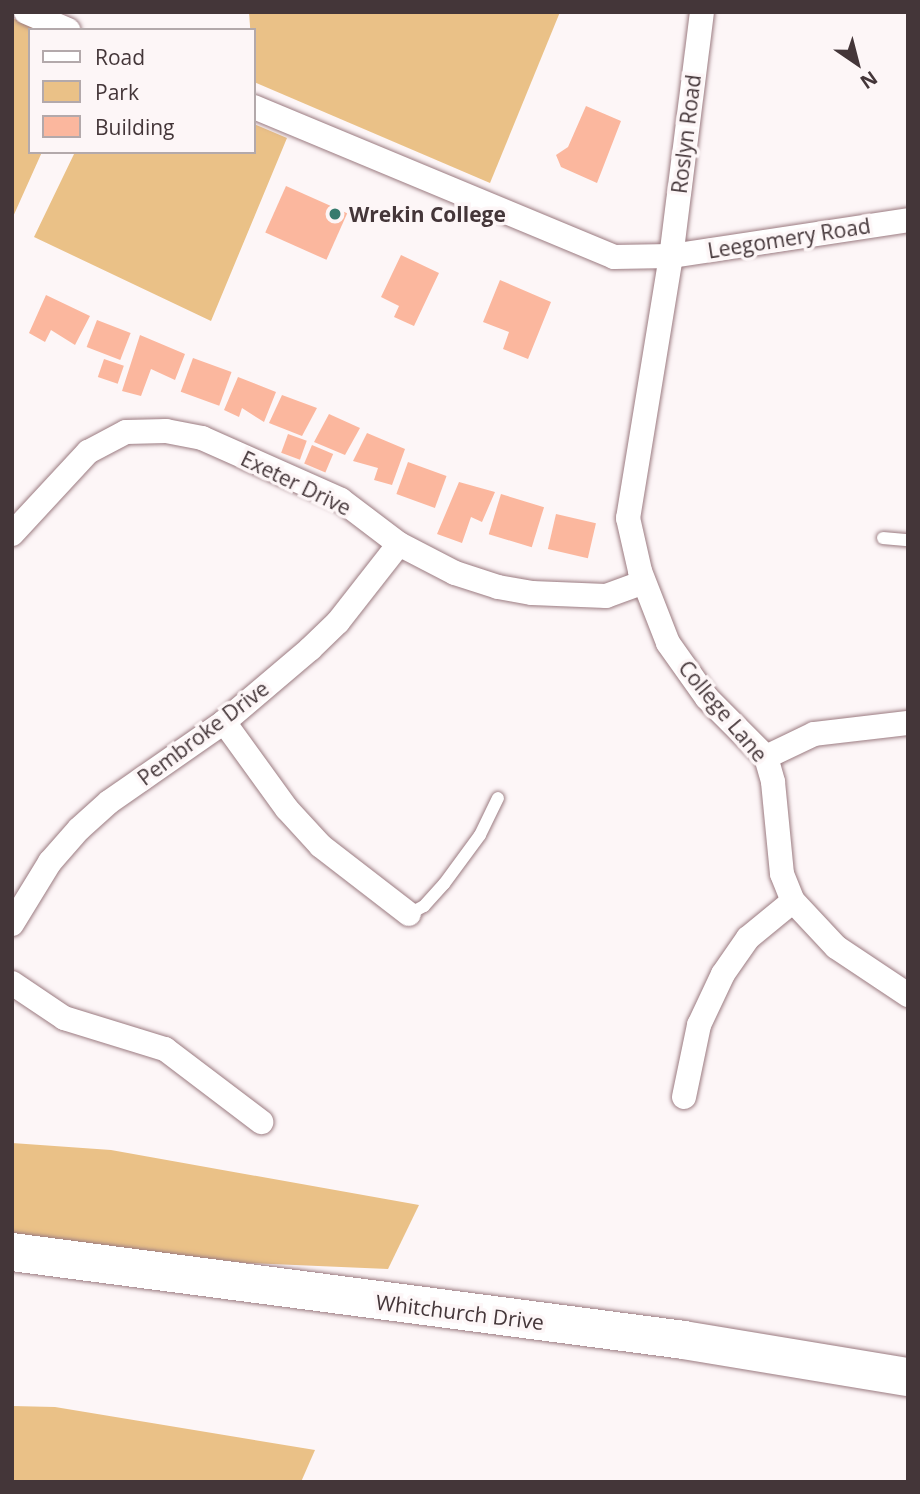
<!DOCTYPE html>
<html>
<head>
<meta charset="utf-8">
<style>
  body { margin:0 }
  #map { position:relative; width:920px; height:1494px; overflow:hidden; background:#fdf6f7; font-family:"Open Sans",sans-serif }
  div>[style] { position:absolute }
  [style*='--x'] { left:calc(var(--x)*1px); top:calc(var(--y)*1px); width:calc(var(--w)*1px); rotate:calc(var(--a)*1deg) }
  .green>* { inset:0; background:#eac187 }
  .building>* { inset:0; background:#fbb79e; transform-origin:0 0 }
  .roads { filter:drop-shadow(0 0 2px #9b7b81) drop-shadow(0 0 2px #9b7b81) }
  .lane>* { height:12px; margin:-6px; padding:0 6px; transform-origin:6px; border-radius:6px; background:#fff }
  .street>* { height:24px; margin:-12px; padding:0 12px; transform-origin:12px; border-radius:12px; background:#fff }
  .primary>* { height:38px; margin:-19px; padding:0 19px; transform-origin:19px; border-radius:19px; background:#fff }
  .dots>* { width:19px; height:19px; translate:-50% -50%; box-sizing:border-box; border:4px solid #fdf6f7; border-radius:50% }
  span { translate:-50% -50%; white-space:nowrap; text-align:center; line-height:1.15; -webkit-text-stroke:7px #fdf6f7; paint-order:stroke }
  .street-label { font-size:21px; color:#443639 }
  .poi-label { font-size:21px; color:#443639; font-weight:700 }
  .left { translate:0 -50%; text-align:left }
  .frame { position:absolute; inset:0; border:14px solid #443639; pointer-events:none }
  .legend { position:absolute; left:28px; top:28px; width:228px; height:126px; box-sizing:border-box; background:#fdf6f7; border:2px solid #b3a9ab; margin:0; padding:9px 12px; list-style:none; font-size:21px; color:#443639 }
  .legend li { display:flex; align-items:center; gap:14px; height:35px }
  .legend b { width:35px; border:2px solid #b3a9ab }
  .north { position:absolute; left:822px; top:28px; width:70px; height:70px; -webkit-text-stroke:5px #fdf6f7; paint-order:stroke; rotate:145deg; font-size:19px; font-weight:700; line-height:28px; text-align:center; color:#443639 }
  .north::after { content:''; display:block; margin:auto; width:24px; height:32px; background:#443639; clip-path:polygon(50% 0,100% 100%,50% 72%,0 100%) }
</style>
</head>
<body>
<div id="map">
  <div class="green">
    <div style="clip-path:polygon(249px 12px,560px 12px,490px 183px,254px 82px)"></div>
    <div style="clip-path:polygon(12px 18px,42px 30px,30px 30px,30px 152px,42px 152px,12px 219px)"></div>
    <div style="clip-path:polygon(254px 124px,287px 138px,211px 321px,34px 237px,75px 152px,254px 152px)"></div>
    <div style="clip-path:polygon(12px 1143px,111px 1150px,419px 1205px,388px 1269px,247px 1263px,12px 1238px)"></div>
    <div style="clip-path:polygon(12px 1406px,55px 1407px,315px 1450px,301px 1482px,12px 1482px)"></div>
  </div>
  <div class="building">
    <div style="clip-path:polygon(586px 106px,621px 121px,597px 183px,561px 167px,556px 155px,568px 147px)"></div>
    <div style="left:286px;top:186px;width:67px;height:51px;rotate:24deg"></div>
    <div style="clip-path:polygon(401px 255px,439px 273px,414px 326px,394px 317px,399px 306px,381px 297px)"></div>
    <div style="clip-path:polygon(500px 280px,551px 302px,528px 359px,503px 349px,509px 332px,483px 322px)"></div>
    <div style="clip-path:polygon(46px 295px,90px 316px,75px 345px,51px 330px,45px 342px,29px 333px)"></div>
    <div style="left:97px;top:320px;width:36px;height:29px;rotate:21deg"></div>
    <div style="clip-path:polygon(140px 335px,185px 354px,175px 380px,151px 369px,141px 396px,122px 391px)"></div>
    <div style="left:193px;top:358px;width:41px;height:36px;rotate:20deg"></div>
    <div style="left:104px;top:359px;width:21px;height:19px;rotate:19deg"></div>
    <div style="clip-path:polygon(238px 377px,276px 392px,264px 422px,242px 408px,239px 417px,224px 410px)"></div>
    <div style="clip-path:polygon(282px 395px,317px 408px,302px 436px,269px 423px)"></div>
    <div style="clip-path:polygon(329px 414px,360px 428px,345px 455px,314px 442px)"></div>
    <div style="clip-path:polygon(367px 433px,405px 449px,392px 485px,374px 480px,378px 468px,353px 461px)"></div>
    <div style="left:288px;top:434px;width:20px;height:20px;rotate:20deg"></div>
    <div style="left:312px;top:445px;width:23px;height:20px;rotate:23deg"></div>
    <div style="left:408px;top:462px;width:41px;height:34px;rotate:20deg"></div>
    <div style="clip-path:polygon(459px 482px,495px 492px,482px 522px,471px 517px,462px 543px,437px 534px)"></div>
    <div style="left:501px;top:494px;width:45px;height:42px;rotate:17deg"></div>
    <div style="left:556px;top:514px;width:41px;height:36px;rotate:13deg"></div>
  </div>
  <div class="roads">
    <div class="lane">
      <div style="--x:883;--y:538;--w:25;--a:5"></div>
      <div style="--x:409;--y:914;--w:17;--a:-28"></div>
      <div style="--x:424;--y:906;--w:30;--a:-48"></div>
      <div style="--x:444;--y:884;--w:61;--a:-53.7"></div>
      <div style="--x:480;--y:835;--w:41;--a:-64.1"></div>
    </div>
    <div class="street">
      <div style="--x:26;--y:12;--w:46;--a:23.2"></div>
      <div style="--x:702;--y:12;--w:246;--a:97.2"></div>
      <div style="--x:671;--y:256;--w:266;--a:99.3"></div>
      <div style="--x:628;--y:518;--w:54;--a:77.2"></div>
      <div style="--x:640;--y:571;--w:77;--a:68.7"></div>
      <div style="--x:668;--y:643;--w:67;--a:54.7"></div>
      <div style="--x:707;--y:698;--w:83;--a:45"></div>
      <div style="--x:766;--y:757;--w:26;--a:74"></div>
      <div style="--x:773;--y:782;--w:92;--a:84.4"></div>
      <div style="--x:782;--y:874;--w:29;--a:68"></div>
      <div style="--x:793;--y:901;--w:63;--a:46.9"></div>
      <div style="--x:836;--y:947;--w:87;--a:33.7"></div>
      <div style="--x:254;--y:107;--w:390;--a:22.6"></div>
      <div style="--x:614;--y:257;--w:57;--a:-1"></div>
      <div style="--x:671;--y:256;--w:240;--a:-8.6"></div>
      <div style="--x:12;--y:534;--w:112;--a:-47.2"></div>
      <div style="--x:88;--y:452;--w:43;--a:-27.8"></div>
      <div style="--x:126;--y:432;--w:40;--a:-1.4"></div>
      <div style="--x:166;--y:431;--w:37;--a:11"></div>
      <div style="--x:202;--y:438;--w:152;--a:24"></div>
      <div style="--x:341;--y:500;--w:73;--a:37.2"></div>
      <div style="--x:399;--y:544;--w:63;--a:27.4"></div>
      <div style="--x:455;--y:573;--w:45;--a:18"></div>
      <div style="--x:498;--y:587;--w:35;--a:10"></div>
      <div style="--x:532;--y:593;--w:74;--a:2.3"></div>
      <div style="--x:606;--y:596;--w:40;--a:-20.2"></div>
      <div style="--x:224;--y:722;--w:107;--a:54.1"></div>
      <div style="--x:287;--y:809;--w:50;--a:47.4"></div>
      <div style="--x:321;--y:846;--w:111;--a:37.7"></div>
      <div style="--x:766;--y:757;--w:53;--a:-25.6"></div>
      <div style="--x:814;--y:734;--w:95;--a:-6.7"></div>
      <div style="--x:12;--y:924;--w:73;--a:-58.5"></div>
      <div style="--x:50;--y:862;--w:44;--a:-48.7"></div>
      <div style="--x:79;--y:829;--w:40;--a:-42"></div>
      <div style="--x:109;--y:802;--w:140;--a:-34.8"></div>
      <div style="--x:224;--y:722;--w:113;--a:-40.3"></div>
      <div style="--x:310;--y:649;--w:39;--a:-44"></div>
      <div style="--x:338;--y:622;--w:99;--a:-52"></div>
      <div style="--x:12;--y:983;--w:63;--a:33.9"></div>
      <div style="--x:64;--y:1018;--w:106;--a:17.1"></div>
      <div style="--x:165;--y:1049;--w:121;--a:37.2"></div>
      <div style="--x:684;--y:1097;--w:74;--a:-78.2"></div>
      <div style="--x:699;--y:1025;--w:56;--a:-64.8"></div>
      <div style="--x:723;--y:974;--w:44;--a:-55.2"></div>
      <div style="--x:748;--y:938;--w:58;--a:-39.4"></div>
    </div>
    <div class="primary">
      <div style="--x:12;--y:1252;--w:678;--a:7.46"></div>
      <div style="--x:684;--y:1340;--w:227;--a:9.4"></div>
    </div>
  </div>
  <div class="dots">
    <div style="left:335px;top:214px;background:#377b6e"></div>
  </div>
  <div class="street-label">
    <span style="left:686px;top:134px;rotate:-83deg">Roslyn Road</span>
    <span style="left:789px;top:238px;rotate:-9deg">Leegomery Road</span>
    <span style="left:296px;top:483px;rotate:26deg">Exeter Drive</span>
    <span style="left:723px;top:711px;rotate:50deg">College Lane</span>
    <span style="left:203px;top:733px;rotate:-37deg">Pembroke Drive</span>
    <span style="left:460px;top:1312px;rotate:7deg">Whitchurch Drive</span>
  </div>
  <div class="poi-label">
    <span class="left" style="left:349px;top:214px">Wrekin College</span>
  </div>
  <div class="frame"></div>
  <ul class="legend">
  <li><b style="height:9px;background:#fff"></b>Road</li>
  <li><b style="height:19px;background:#eac187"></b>Park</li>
  <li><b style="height:19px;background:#fbb79e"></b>Building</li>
  </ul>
  <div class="north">N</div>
</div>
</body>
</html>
